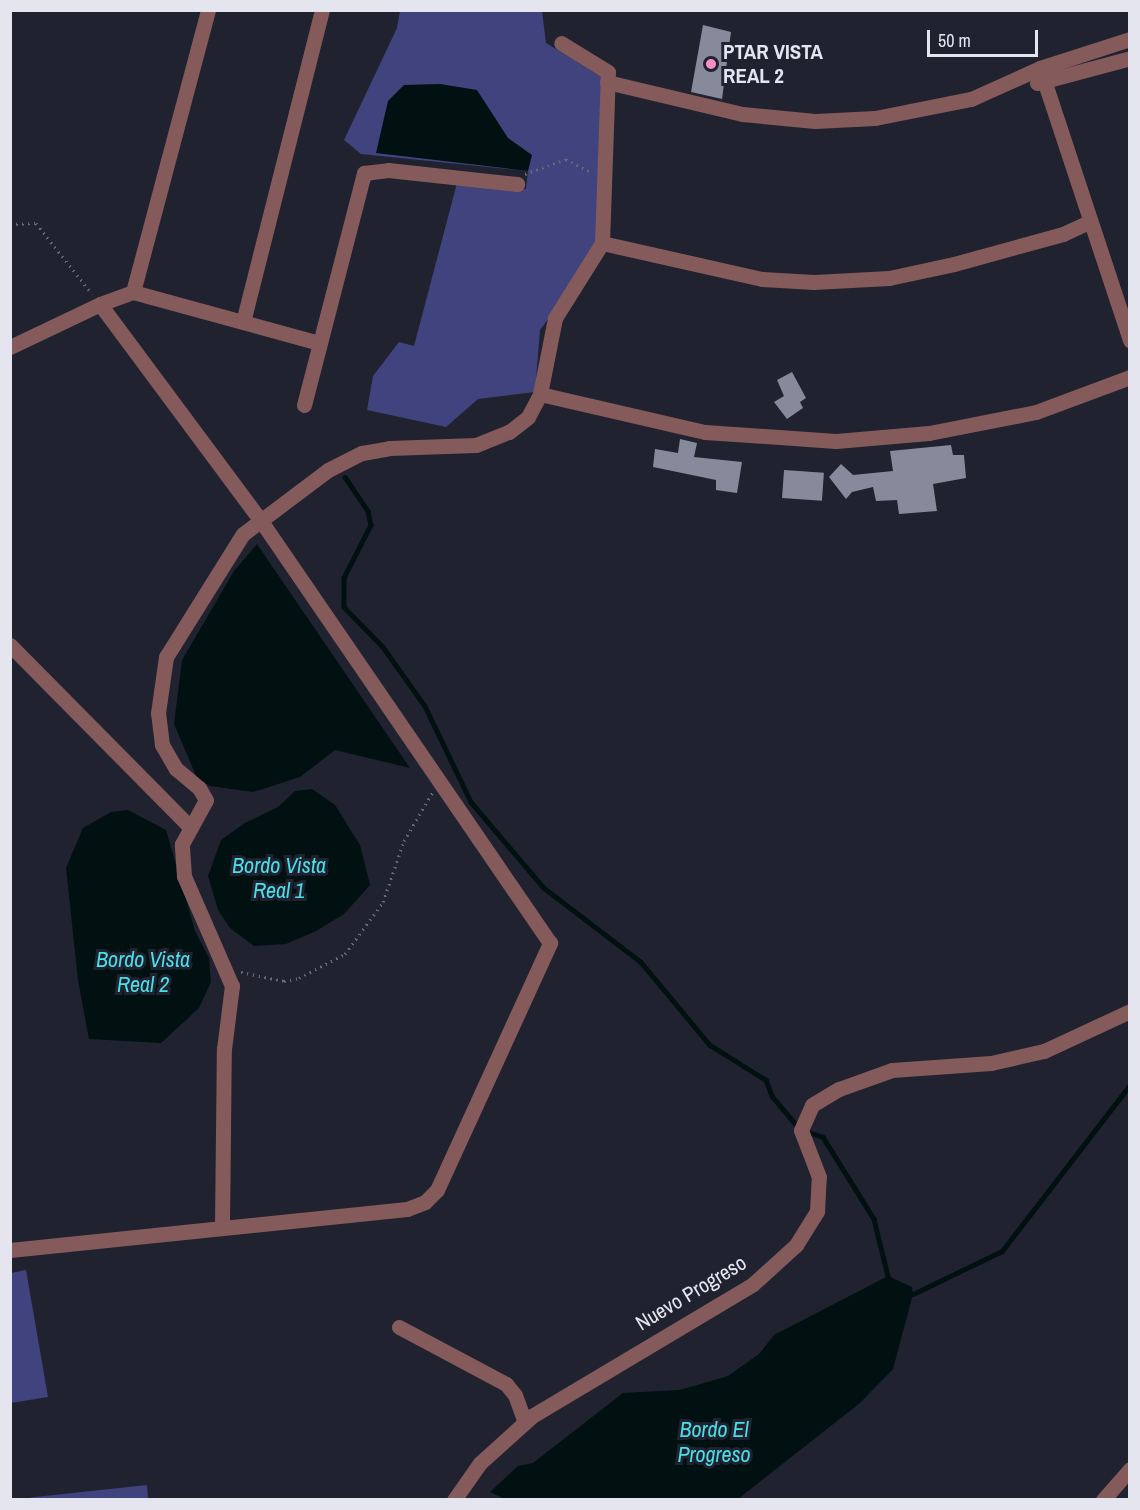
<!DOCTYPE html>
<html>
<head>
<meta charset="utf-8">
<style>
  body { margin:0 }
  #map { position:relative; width:1140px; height:1510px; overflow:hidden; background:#202230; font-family:"Archivo Narrow",sans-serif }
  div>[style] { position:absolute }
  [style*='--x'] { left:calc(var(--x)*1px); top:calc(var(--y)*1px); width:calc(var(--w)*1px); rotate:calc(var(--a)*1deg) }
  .green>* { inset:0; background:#41437e }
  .water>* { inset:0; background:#011011 }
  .stream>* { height:4.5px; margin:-2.25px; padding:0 2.25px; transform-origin:2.25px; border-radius:2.25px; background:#011011 }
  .building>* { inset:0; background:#878a9b; transform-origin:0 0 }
  .path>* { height:3px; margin-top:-1.5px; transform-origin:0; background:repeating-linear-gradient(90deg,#676975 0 1.5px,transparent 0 6px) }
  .street>* { height:15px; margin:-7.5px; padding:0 7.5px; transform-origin:7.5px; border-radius:7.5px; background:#845a5b }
  .dots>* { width:16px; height:16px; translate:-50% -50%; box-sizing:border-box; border:3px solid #202230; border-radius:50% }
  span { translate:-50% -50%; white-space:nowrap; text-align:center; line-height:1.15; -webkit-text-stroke:6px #202230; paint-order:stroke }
  .poi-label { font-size:21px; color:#e4e5ef; font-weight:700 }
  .left { translate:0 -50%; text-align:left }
  .street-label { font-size:21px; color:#e4e5ef }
  .water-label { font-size:22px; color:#4adee8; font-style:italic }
  .frame { position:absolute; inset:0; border:12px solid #e4e5ef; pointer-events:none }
  .scale { position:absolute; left:927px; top:30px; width:111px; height:27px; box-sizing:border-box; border:3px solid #e4e5ef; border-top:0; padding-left:8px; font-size:18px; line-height:21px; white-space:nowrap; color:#e4e5ef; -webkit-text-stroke:4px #202230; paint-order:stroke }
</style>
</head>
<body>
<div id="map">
  <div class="green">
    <div style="clip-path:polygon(400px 11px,542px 11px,546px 43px,603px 78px,606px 242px,540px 330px,535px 392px,478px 399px,446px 427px,367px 410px,373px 376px,399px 342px,414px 346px,457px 183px,526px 189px,528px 171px,361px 154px,344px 140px,397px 28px)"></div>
    <div style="clip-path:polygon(26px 1270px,48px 1397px,11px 1403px,11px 1273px)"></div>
    <div style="clip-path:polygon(147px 1485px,148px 1499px,22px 1499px,35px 1497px)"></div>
  </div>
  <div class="water">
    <div style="clip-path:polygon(440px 84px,477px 90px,508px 138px,532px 155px,528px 171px,376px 153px,388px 101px,404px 85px)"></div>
    <div style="clip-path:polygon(257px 544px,410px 768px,335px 750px,300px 777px,253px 792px,210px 786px,197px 778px,174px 724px,182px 660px,234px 571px)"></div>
    <div style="clip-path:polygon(312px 789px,335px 805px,360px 845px,370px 885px,344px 914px,316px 931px,286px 944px,254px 946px,230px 928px,218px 910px,208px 876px,221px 840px,245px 823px,278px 807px,295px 791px)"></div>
    <div style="clip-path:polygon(128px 810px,166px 830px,195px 931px,209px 958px,211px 982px,199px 1008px,161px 1043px,89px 1039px,78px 980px,66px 868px,83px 828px,111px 812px)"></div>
    <div style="clip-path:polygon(888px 1276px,912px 1287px,913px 1294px,893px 1369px,860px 1403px,738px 1499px,507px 1500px,490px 1492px,518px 1466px,533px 1463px,623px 1393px,680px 1390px,728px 1376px,759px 1354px,774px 1335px)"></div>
  </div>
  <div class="stream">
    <div style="--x:345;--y:477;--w:41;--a:55.9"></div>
    <div style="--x:368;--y:511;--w:14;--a:78"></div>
    <div style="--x:371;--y:525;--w:59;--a:117"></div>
    <div style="--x:344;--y:578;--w:29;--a:90"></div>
    <div style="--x:344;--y:607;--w:56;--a:45.7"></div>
    <div style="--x:383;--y:647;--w:72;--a:54.6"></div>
    <div style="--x:425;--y:706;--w:106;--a:64.4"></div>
    <div style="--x:471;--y:802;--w:111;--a:49.7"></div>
    <div style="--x:543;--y:887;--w:123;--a:37.4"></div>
    <div style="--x:641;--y:962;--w:108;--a:50.3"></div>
    <div style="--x:710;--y:1045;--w:66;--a:32"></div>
    <div style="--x:766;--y:1080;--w:17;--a:69"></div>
    <div style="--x:772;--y:1096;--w:40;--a:50"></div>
    <div style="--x:805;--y:1131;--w:19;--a:18"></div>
    <div style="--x:823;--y:1137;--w:97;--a:58.1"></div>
    <div style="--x:874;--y:1219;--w:59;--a:76.2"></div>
    <div style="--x:913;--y:1294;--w:99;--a:-25.8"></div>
    <div style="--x:1002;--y:1251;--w:210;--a:-52.4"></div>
  </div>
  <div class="building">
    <div style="clip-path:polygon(703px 25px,731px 32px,722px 99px,691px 92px)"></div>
    <div style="clip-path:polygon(792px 372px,806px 398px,800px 402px,803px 408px,787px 419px,774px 402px,784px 396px,777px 380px)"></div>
    <div style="clip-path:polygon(680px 439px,697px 443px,694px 457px,742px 462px,737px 493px,716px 490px,716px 480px,653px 467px,655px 449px,678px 453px)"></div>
    <div style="clip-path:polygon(951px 445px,953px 455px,964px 455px,966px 478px,933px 484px,937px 511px,899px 514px,897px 500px,876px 501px,873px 487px,852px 492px,846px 499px,829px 477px,841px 464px,853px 475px,893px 471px,890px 451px)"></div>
    <div style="left:784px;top:470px;width:40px;height:28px;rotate:4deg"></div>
  </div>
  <div class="path">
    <div style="--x:525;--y:174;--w:44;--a:-20.1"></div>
    <div style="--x:566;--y:159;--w:27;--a:28"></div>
    <div style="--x:10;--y:224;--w:26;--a:-2"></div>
    <div style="--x:36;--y:223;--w:90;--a:51.7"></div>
    <div style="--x:241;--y:972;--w:44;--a:11.8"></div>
    <div style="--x:284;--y:981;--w:15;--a:-11"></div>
    <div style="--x:299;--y:978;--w:52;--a:-27.6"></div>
    <div style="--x:345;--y:954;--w:64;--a:-53.8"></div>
    <div style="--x:383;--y:902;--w:65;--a:-71"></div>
    <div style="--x:404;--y:841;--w:56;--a:-59.7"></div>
  </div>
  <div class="street">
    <div style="--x:1040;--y:68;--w:287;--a:71.7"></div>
    <div style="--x:607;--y:82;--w:139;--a:13.3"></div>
    <div style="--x:742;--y:114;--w:73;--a:5.5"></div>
    <div style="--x:815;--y:121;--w:60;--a:-2.9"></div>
    <div style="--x:875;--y:118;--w:98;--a:-11.2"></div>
    <div style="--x:971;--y:99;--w:76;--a:-24.2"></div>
    <div style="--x:1040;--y:68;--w:95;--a:-17.9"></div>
    <div style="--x:1037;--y:83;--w:96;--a:-15"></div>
    <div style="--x:602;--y:243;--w:164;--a:12.7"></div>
    <div style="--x:762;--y:279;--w:52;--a:3.3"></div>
    <div style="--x:814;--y:282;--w:75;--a:-3.1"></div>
    <div style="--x:889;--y:278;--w:66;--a:-12.2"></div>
    <div style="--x:954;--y:264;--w:113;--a:-15.4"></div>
    <div style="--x:1063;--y:234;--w:29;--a:-25"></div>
    <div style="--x:133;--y:292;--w:292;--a:-75.1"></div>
    <div style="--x:243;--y:322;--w:322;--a:-75.8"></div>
    <div style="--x:10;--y:347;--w:100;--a:-25.5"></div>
    <div style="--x:100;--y:304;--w:35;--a:-20"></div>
    <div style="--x:133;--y:292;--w:193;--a:15.3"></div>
    <div style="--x:540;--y:394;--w:169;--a:13"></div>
    <div style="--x:705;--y:432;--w:131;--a:3.9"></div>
    <div style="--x:836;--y:441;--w:93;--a:-4.9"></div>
    <div style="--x:929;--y:433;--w:109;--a:-11.1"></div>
    <div style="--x:1036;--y:412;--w:100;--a:-20.4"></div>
    <div style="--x:304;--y:405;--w:240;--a:-75.5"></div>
    <div style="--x:364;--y:173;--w:24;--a:-7"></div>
    <div style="--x:388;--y:170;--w:130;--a:6.2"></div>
    <div style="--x:10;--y:645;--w:257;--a:45.3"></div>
    <div style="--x:222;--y:1227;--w:178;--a:-89.4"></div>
    <div style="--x:224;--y:1049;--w:64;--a:-82.8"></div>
    <div style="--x:232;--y:986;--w:120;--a:-113.6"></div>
    <div style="--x:184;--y:876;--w:32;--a:-94"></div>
    <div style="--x:182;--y:844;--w:50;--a:-61.4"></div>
    <div style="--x:206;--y:800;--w:14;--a:-120"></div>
    <div style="--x:199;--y:788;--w:30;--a:-140"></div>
    <div style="--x:176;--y:769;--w:28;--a:-120"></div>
    <div style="--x:162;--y:745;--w:32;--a:-97"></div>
    <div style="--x:158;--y:713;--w:57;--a:-81.9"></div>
    <div style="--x:166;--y:657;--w:145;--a:-58"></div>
    <div style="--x:243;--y:534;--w:106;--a:-37"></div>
    <div style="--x:328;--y:470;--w:38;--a:-27"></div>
    <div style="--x:362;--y:453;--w:27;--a:-10"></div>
    <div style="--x:389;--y:448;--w:87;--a:-2"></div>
    <div style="--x:476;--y:445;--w:35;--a:-22"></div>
    <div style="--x:509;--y:432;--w:24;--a:-38"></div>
    <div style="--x:528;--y:417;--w:26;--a:-62"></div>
    <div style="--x:540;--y:394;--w:77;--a:-78.8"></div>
    <div style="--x:555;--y:318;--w:89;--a:-57.9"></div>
    <div style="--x:602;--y:243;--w:171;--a:-88"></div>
    <div style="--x:608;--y:72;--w:55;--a:-148.3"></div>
    <div style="--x:10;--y:1250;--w:399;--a:-5.9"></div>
    <div style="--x:407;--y:1209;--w:19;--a:-21"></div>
    <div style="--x:425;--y:1202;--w:17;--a:-45"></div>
    <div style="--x:437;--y:1190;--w:272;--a:-65.4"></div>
    <div style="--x:550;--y:943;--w:511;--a:-124.4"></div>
    <div style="--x:261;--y:521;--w:270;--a:-126.6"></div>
    <div style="--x:399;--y:1327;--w:121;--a:28"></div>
    <div style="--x:506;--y:1384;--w:14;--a:51"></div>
    <div style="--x:515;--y:1395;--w:29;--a:70"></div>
    <div style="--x:454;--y:1500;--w:45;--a:-54.9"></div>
    <div style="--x:480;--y:1463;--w:70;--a:-42.1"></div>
    <div style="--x:532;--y:1416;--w:257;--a:-30.8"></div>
    <div style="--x:753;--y:1284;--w:58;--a:-42.2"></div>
    <div style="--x:796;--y:1245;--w:40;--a:-58"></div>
    <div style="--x:817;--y:1211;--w:34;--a:-87"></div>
    <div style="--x:819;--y:1177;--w:50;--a:-111"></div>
    <div style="--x:801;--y:1130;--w:27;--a:-66"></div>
    <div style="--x:812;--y:1105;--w:31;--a:-31"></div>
    <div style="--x:839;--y:1089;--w:56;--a:-19.7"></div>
    <div style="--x:892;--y:1070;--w:99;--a:-4"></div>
    <div style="--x:991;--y:1063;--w:54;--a:-12.8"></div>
    <div style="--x:1044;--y:1051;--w:95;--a:-24.9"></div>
    <div style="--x:1103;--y:1500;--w:41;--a:-48.9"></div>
  </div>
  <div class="dots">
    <div style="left:711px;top:64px;background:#f98fc8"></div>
  </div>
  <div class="poi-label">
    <span class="left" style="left:723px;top:64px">PTAR VISTA<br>REAL 2</span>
  </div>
  <div class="street-label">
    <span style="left:691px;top:1293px;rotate:-31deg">Nuevo Progreso</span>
  </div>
  <div class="water-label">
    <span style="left:279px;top:878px">Bordo Vista<br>Real 1</span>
    <span style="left:143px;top:972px">Bordo Vista<br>Real 2</span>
    <span style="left:714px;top:1442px">Bordo El<br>Progreso</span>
  </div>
  <div class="frame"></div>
  <div class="scale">50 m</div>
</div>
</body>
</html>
